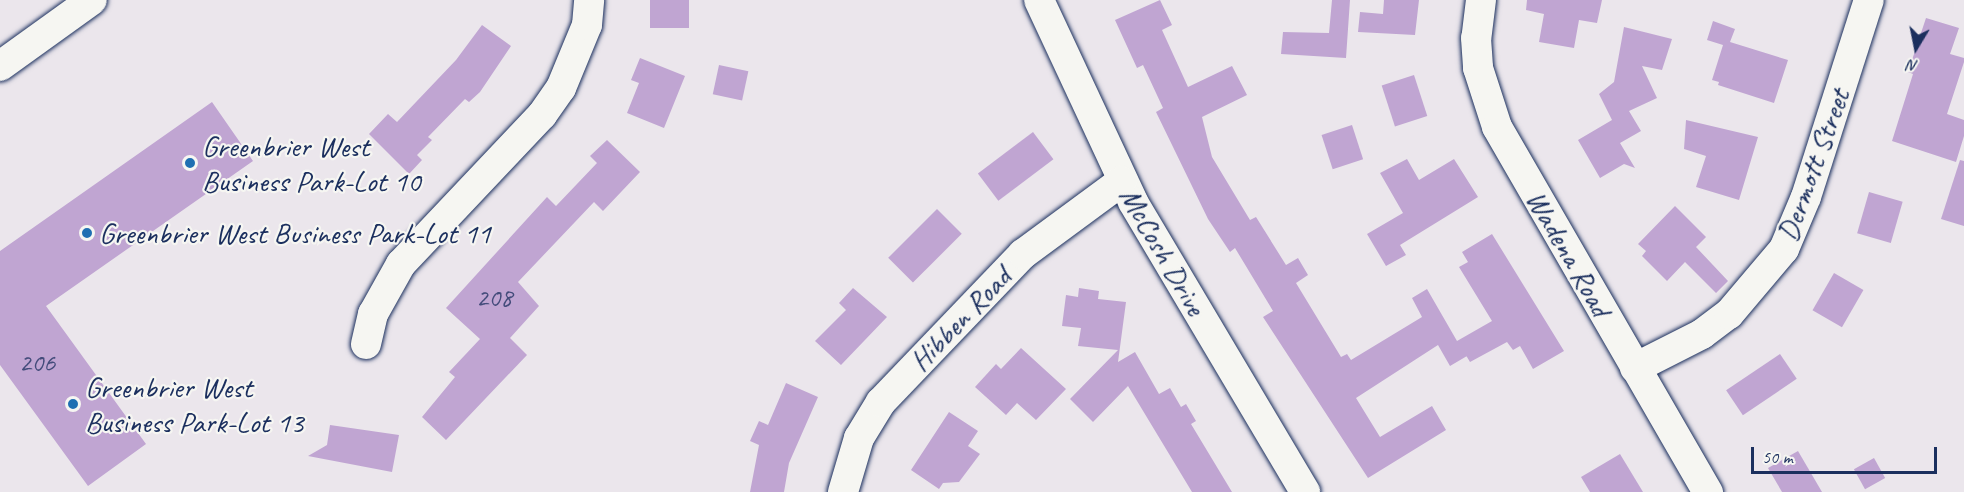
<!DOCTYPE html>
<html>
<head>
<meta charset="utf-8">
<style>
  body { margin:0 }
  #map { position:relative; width:1964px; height:492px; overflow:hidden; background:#ebe6ec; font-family:Caveat,sans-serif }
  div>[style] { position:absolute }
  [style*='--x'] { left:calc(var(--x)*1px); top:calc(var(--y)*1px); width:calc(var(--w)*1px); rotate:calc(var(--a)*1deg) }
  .building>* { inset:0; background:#c0a5d2; transform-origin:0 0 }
  .roads { filter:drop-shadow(0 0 2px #1b2f5e) drop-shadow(0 0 2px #1b2f5e) }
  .street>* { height:30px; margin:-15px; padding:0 15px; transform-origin:15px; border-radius:15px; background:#f6f6f2 }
  .dots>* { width:16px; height:16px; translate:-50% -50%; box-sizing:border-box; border:3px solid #f6f6f2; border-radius:50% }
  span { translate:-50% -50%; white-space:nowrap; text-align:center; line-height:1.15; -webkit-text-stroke:4.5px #f6f6f2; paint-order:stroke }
  .number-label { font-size:27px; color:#444c7b }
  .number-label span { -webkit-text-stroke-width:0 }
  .poi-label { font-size:30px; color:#1b2f5e }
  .left { translate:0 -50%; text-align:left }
  .street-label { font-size:30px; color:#1b2f5e }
  .north { position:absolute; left:1886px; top:18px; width:60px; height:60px; -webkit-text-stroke:4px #f6f6f2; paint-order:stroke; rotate:190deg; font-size:16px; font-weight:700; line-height:24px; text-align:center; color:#1b2f5e }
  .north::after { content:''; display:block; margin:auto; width:21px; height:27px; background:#1b2f5e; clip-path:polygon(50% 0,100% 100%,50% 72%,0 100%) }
  .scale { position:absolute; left:1751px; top:447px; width:186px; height:27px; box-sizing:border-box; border:3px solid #1b2f5e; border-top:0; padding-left:8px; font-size:18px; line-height:21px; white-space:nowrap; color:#1b2f5e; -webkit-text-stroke:4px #f6f6f2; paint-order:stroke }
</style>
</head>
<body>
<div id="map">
  <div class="building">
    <div style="left:650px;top:0;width:39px;height:28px"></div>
    <div style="clip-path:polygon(1160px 0,1172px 25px,1162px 30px,1188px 87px,1232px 66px,1247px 95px,1202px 117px,1212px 157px,1250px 220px,1256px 217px,1286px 265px,1298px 258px,1308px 275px,1296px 283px,1341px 357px,1347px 354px,1351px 360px,1422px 317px,1412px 298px,1427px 289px,1457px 341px,1492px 321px,1459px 267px,1468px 262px,1462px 252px,1492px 234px,1564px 351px,1533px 369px,1520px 346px,1513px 350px,1507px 342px,1470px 362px,1458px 342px,1467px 356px,1450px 366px,1438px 345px,1356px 398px,1380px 437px,1432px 406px,1446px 430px,1368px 478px,1263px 317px,1273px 311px,1235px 248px,1230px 252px,1208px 219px,1156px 112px,1163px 108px,1143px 65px,1137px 68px,1115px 20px)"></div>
    <div style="clip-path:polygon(1332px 0,1350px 0,1346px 58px,1281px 54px,1283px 32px,1329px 33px)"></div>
    <div style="clip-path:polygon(1384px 0,1419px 0,1415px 35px,1358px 32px,1360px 12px,1383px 14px)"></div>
    <div style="clip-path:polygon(1527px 0,1602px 0,1597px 23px,1579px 20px,1574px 48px,1539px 42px,1544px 14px,1526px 10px)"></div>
    <div style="clip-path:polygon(1926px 18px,1959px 28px,1950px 54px,1964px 58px,1964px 62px,1947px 114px,1964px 120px,1964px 136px,1956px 162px,1892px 141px,1913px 74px,1908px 72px)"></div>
    <div style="clip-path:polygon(1713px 21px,1735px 29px,1730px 42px,1788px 60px,1774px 103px,1718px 85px,1719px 82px,1712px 80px,1723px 45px,1707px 40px)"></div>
    <div style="clip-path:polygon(482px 25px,511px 46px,480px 92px,469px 102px,465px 99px,428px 137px,432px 140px,417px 155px,422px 160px,409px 174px,369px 134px,388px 114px,397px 122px,456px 60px)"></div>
    <div style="clip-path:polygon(1624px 27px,1672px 39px,1662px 70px,1642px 66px,1657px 98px,1629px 111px,1641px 131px,1620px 143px,1635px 168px,1624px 164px,1600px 178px,1578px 140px,1612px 120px,1599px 94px,1614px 82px)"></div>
    <div style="clip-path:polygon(640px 58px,685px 76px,664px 128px,627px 113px,639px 83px,631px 80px)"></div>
    <div style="left:719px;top:65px;width:30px;height:30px;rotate:12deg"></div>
    <div style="left:1414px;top:75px;width:43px;height:34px;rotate:72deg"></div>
    <div style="clip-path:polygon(212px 102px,253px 161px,46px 306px,146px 444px,88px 486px,0 365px,0 251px)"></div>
    <div style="clip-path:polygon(1686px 120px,1758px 137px,1739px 200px,1696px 187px,1706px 156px,1684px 149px)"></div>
    <div style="left:1352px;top:125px;width:36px;height:32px;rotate:72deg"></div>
    <div style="left:1033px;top:132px;width:34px;height:69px;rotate:53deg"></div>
    <div style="clip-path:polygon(607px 140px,640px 172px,603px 211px,594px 202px,518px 282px,539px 306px,510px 338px,527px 355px,446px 440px,422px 417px,455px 377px,449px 372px,480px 339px,446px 308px,547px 197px,556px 206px,597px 163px,590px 156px)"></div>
    <div style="clip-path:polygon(1407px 159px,1419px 180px,1454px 159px,1478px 197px,1400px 245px,1406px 255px,1386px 266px,1367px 234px,1403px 213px,1380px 173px)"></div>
    <div style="clip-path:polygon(1960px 160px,1964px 161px,1964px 226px,1941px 219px)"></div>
    <div style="left:1869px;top:192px;width:35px;height:43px;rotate:16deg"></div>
    <div style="clip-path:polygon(1675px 206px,1706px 237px,1696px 247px,1728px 281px,1716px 293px,1685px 262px,1667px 281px,1642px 256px,1646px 251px,1638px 244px)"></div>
    <div style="left:937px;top:209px;width:35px;height:69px;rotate:45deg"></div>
    <div style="left:1834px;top:273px;width:34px;height:43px;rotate:30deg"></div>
    <div style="clip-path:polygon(853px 288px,887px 317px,841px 365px,815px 341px,846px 310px,839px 303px)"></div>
    <div style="clip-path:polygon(1079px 288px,1099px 291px,1098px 299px,1126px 302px,1118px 362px,1135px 352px,1159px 394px,1170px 388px,1181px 407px,1186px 404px,1196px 421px,1191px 424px,1232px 492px,1192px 492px,1128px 386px,1093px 422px,1070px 399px,1118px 350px,1078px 346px,1081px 328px,1062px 326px,1066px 295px,1078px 297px)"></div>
    <div style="clip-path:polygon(1021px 348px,1066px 389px,1036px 420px,1017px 403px,1006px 415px,975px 387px,996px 364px,1001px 369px)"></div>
    <div style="left:1780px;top:354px;width:30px;height:65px;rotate:56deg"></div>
    <div style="clip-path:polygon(786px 383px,818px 397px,789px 463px,784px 492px,750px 492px,759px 445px,750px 441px,759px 421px,768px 425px)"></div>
    <div style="clip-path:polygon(949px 412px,978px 431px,968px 446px,980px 454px,959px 482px,943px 483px,939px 489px,911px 470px)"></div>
    <div style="clip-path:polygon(330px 425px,399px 435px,392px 472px,308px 456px,327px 445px)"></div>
    <div style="clip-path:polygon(1798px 451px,1822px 492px,1782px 492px,1768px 468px)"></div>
    <div style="clip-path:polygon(1620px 454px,1643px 492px,1590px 492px,1581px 477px)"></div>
    <div style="left:1874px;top:458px;width:23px;height:23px;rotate:61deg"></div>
  </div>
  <div class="roads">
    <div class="street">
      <div style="--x:1039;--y:0;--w:223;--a:65"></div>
      <div style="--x:1133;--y:202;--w:337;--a:59.3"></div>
      <div style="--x:1481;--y:0;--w:38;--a:97"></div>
      <div style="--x:1476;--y:38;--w:30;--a:86"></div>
      <div style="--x:1478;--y:68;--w:62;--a:72.1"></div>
      <div style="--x:1497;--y:127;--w:422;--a:60"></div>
      <div style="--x:0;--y:66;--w:113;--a:-35.7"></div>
      <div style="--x:366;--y:344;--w:31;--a:-77"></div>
      <div style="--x:373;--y:314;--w:57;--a:-60.8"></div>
      <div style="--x:401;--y:264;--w:205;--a:-46.6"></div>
      <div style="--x:542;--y:115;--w:33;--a:-55"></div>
      <div style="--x:561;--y:88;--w:68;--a:-67.6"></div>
      <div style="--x:587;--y:25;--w:25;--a:-85"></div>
      <div style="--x:1635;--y:368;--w:75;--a:-26.9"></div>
      <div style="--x:1702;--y:334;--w:34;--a:-37"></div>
      <div style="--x:1729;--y:314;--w:85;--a:-49.8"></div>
      <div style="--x:1784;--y:249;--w:56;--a:-67.1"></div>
      <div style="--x:1806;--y:197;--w:207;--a:-72.3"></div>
      <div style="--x:843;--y:492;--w:56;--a:-73.5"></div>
      <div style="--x:859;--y:438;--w:42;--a:-58.6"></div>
      <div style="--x:881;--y:402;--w:205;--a:-46.2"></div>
      <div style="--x:1023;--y:254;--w:123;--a:-36.4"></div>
    </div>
  </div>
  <div class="dots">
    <div style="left:190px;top:163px;background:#1f6fb2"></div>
    <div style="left:87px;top:233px;background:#1f6fb2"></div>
    <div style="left:73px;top:404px;background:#1f6fb2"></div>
  </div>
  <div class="number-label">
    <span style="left:494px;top:298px">208</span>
    <span style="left:37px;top:363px">206</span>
  </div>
  <div class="poi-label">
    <span class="left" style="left:202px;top:163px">Greenbrier West<br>Business Park-Lot 10</span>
    <span class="left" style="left:99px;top:233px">Greenbrier West Business Park-Lot 11</span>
    <span class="left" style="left:85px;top:404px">Greenbrier West<br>Business Park-Lot 13</span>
  </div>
  <div class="street-label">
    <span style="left:1813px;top:165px;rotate:-70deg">Dermott Street</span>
    <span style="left:1163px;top:251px;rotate:60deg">McCosh Drive</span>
    <span style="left:1569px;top:253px;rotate:60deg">Wadena Road</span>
    <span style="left:960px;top:319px;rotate:-46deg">Hibben Road</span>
  </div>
  <div class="north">N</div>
  <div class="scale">50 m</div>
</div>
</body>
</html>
